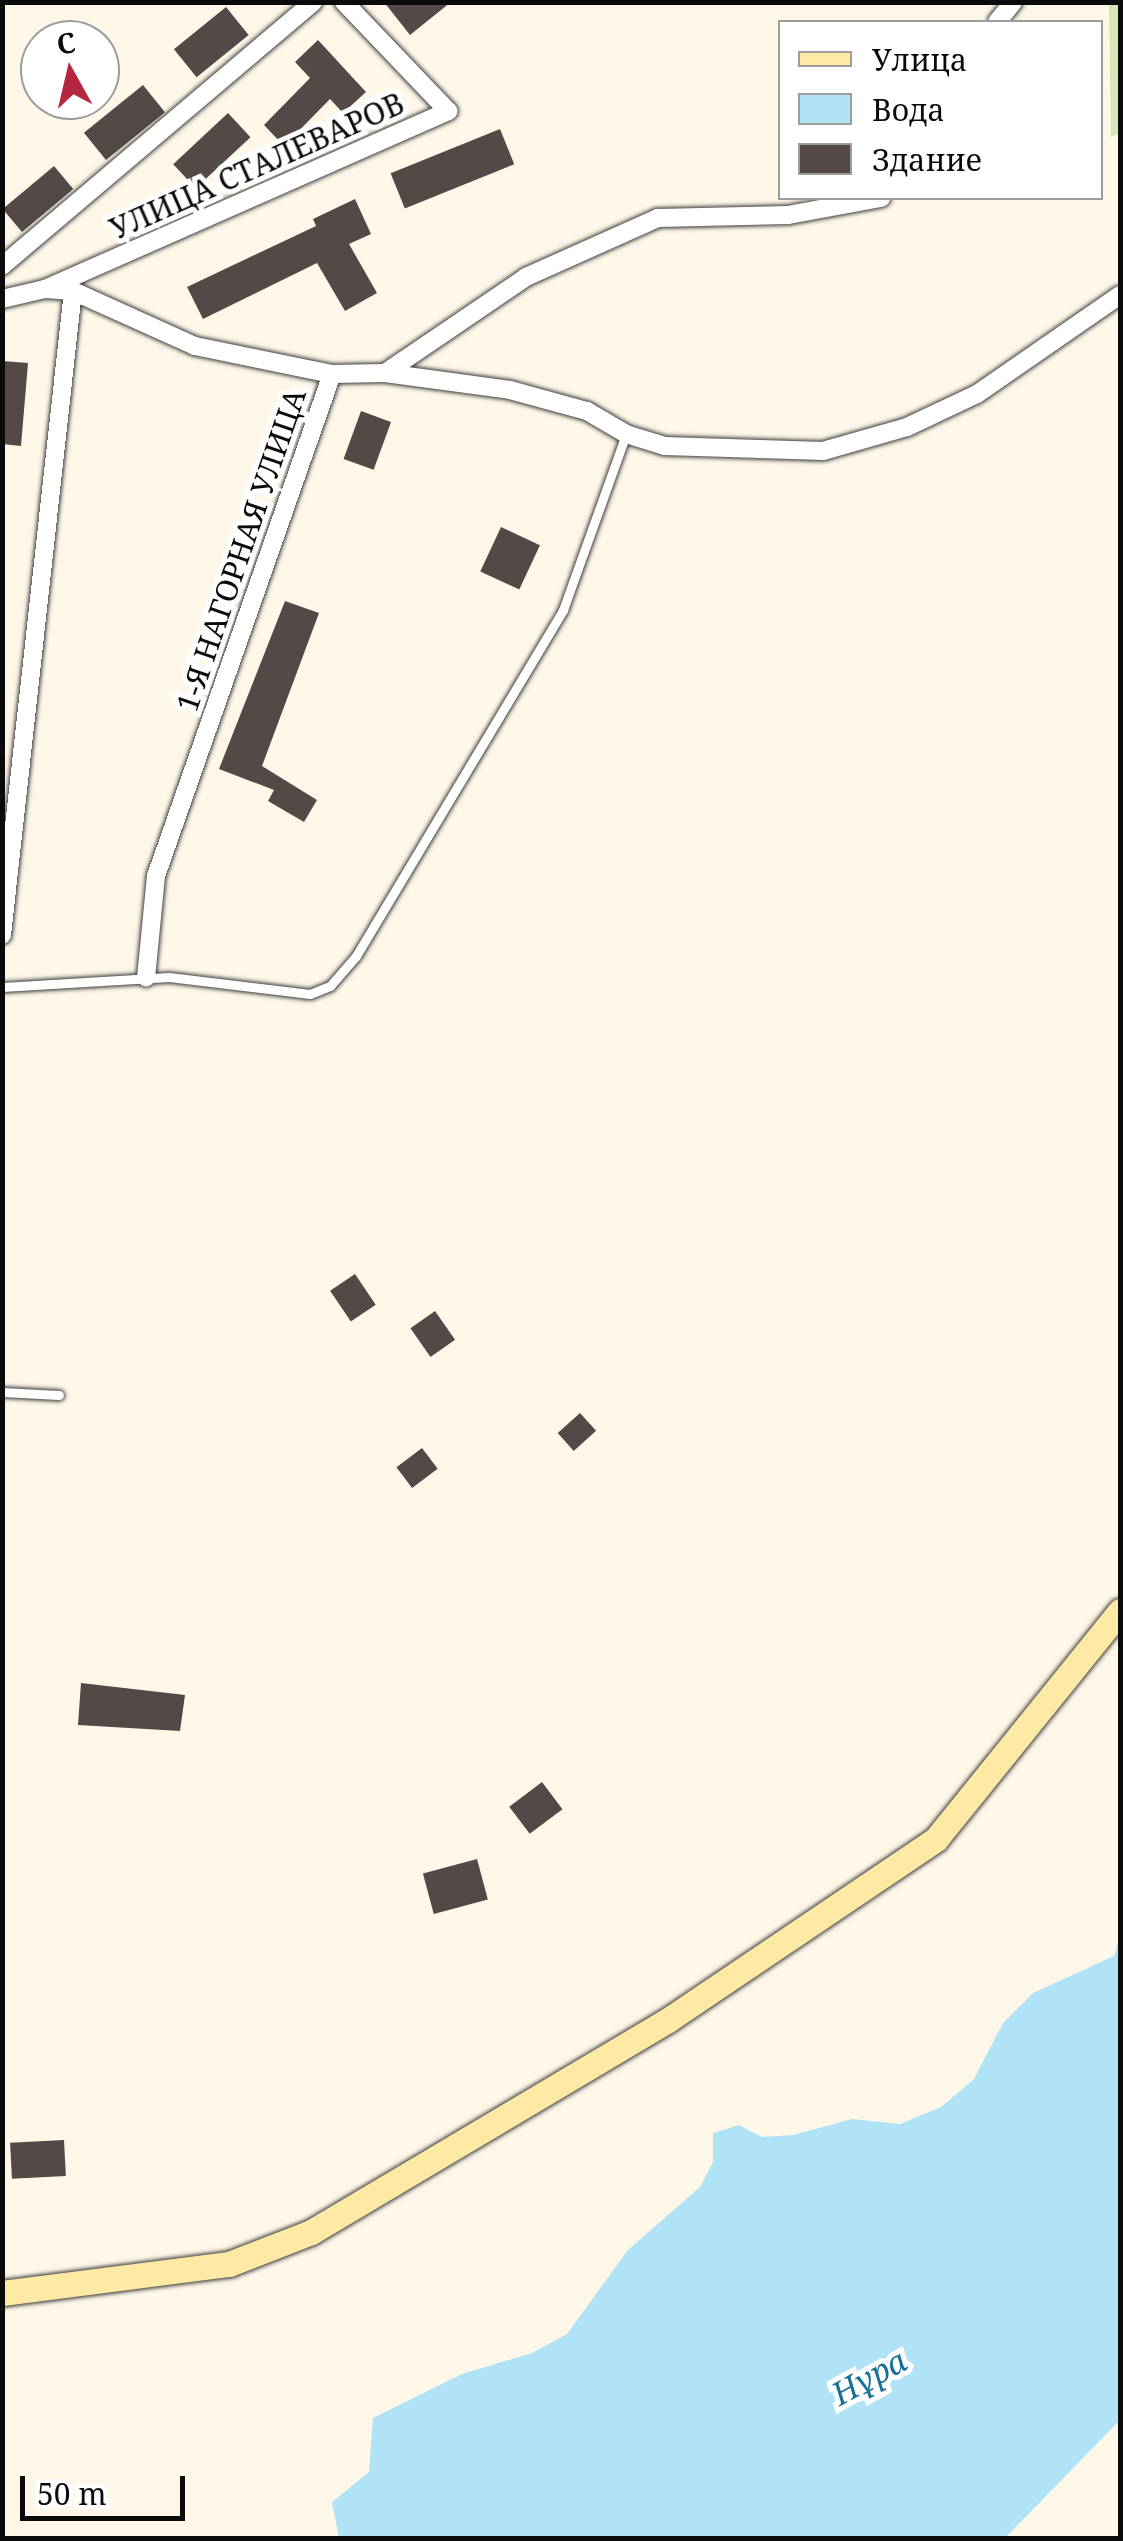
<!DOCTYPE html>
<html>
<head>
<meta charset="utf-8">
<style>
  body { margin:0 }
  #map { position:relative; width:1123px; height:2541px; overflow:hidden; background:#fff8e9; font-family:"Noto Serif",serif }
  div>[style] { position:absolute }
  [style*='--x'] { left:calc(var(--x)*1px); top:calc(var(--y)*1px); width:calc(var(--w)*1px); rotate:calc(var(--a)*1deg) }
  .green>* { inset:0; background:#d5e7b4 }
  .water>* { inset:0; background:#afe3f5 }
  .building>* { inset:0; background:#534a47; transform-origin:0 0 }
  .roads { filter:drop-shadow(0 0 2px #3e3e3e) drop-shadow(0 0 2px #3e3e3e) }
  .lane>* { height:9px; margin:-4.5px; padding:0 4.5px; transform-origin:4.5px; border-radius:4.5px; background:#fff }
  .street>* { height:18px; margin:-9px; padding:0 9px; transform-origin:9px; border-radius:9px; background:#fff }
  .secondary>* { height:25px; margin:-12.5px; padding:0 12.5px; transform-origin:12.5px; border-radius:12.5px; background:#fee9a5 }
  span { translate:-50% -50%; white-space:nowrap; text-align:center; line-height:1.15; -webkit-text-stroke:10px #fff; paint-order:stroke }
  .street-label { font-size:30px; color:#0b0b0b }
  .water-label { font-size:32px; color:#187099; font-style:italic }
  .frame { position:absolute; inset:0; border:5px solid #0b0b0b; pointer-events:none }
  .legend { position:absolute; left:778px; top:20px; width:325px; height:180px; box-sizing:border-box; background:#fff; border:2px solid #9d9d9d; margin:0; padding:12px 18px; list-style:none; font-size:30px; color:#0b0b0b }
  .legend li { display:flex; align-items:center; gap:20px; height:50px }
  .legend b { width:50px; border:2px solid #9d9d9d }
  .north { position:absolute; left:20px; top:20px; width:100px; height:100px; box-sizing:border-box; background:#fff; border:2px solid #9d9d9d; border-radius:50%; rotate:352deg; font-size:28px; font-weight:700; line-height:40px; text-align:center; color:#0b0b0b }
  .north::after { content:''; display:block; margin:auto; width:35px; height:45px; background:#b7263f; clip-path:polygon(50% 0,100% 100%,50% 72%,0 100%) }
  .scale { position:absolute; left:20px; top:2476px; width:165px; height:45px; box-sizing:border-box; border:5px solid #0b0b0b; border-top:0; padding-left:12px; font-size:30px; line-height:35px; white-space:nowrap; color:#0b0b0b; -webkit-text-stroke:8px #fff; paint-order:stroke }
</style>
</head>
<body>
<div id="map">
  <div class="green">
    <div style="clip-path:polygon(1109px 3px,1120px 3px,1120px 133px,1111px 137px)"></div>
  </div>
  <div class="water">
    <div style="clip-path:polygon(1120px 1936px,1120px 2420px,1005px 2538px,339px 2538px,332px 2502px,369px 2472px,373px 2418px,462px 2374px,532px 2353px,567px 2334px,628px 2250px,700px 2187px,713px 2162px,713px 2133px,739px 2125px,762px 2137px,793px 2135px,852px 2119px,900px 2124px,941px 2107px,974px 2079px,1003px 2023px,1033px 1993px,1114px 1956px)"></div>
  </div>
  <div class="building">
    <div style="clip-path:polygon(384px 2px,451px 2px,410px 35px)"></div>
    <div style="left:226px;top:7px;width:36px;height:67px;rotate:51deg"></div>
    <div style="clip-path:polygon(318px 40px,366px 92px,343px 113px,330px 99px,284px 146px,264px 125px,310px 78px,295px 62px)"></div>
    <div style="left:143px;top:85px;width:35px;height:76px;rotate:51deg"></div>
    <div style="left:228px;top:113px;width:33px;height:75px;rotate:47deg"></div>
    <div style="left:500px;top:129px;width:38px;height:118px;rotate:68deg"></div>
    <div style="left:54px;top:166px;width:30px;height:67px;rotate:50deg"></div>
    <div style="clip-path:polygon(355px 199px,371px 234px,349px 244px,377px 293px,345px 311px,317px 263px,203px 319px,187px 287px,316px 226px,313px 219px)"></div>
    <div style="clip-path:polygon(2px 361px,28px 363px,21px 446px,2px 444px)"></div>
    <div style="left:361px;top:411px;width:32px;height:51px;rotate:20deg"></div>
    <div style="left:501px;top:527px;width:43px;height:49px;rotate:25deg"></div>
    <div style="clip-path:polygon(285px 601px,319px 613px,262px 766px,317px 800px,304px 822px,268px 801px,274px 790px,219px 769px)"></div>
    <div style="left:355px;top:1274px;width:37px;height:30px;rotate:56deg"></div>
    <div style="left:435px;top:1311px;width:35px;height:30px;rotate:55deg"></div>
    <div style="left:580px;top:1413px;width:24px;height:30px;rotate:48deg"></div>
    <div style="left:422px;top:1448px;width:26px;height:32px;rotate:53deg"></div>
    <div style="clip-path:polygon(81px 1683px,185px 1695px,180px 1731px,78px 1725px)"></div>
    <div style="left:542px;top:1782px;width:34px;height:41px;rotate:53deg"></div>
    <div style="left:477px;top:1859px;width:42px;height:56px;rotate:75deg"></div>
    <div style="left:64px;top:2140px;width:36px;height:54px;rotate:87deg"></div>
  </div>
  <div class="roads">
    <div class="lane">
      <div style="--x:2;--y:987;--w:167;--a:-3.4"></div>
      <div style="--x:169;--y:977;--w:142;--a:6.9"></div>
      <div style="--x:310;--y:994;--w:22;--a:-22"></div>
      <div style="--x:330;--y:986;--w:40;--a:-49"></div>
      <div style="--x:356;--y:956;--w:403;--a:-59.1"></div>
      <div style="--x:563;--y:610;--w:187;--a:-70.3"></div>
      <div style="--x:2;--y:1392;--w:57;--a:3"></div>
    </div>
    <div class="street">
      <div style="--x:997;--y:22;--w:26;--a:-51"></div>
      <div style="--x:2;--y:266;--w:408;--a:-40.3"></div>
      <div style="--x:45;--y:289;--w:28;--a:4"></div>
      <div style="--x:73;--y:291;--w:134;--a:24.3"></div>
      <div style="--x:195;--y:346;--w:140;--a:11.6"></div>
      <div style="--x:332;--y:374;--w:532;--a:109.32"></div>
      <div style="--x:156;--y:876;--w:102;--a:95.6"></div>
      <div style="--x:2;--y:299;--w:44;--a:-13.1"></div>
      <div style="--x:45;--y:289;--w:441;--a:-23.8"></div>
      <div style="--x:448;--y:111;--w:151;--a:-133.7"></div>
      <div style="--x:385;--y:373;--w:171;--a:-34.2"></div>
      <div style="--x:526;--y:277;--w:145;--a:-24.1"></div>
      <div style="--x:658;--y:218;--w:130;--a:-1.3"></div>
      <div style="--x:788;--y:215;--w:95;--a:-10.4"></div>
      <div style="--x:332;--y:374;--w:53;--a:-1.1"></div>
      <div style="--x:385;--y:373;--w:126;--a:7.7"></div>
      <div style="--x:510;--y:390;--w:80;--a:15.3"></div>
      <div style="--x:587;--y:411;--w:45;--a:30.5"></div>
      <div style="--x:626;--y:434;--w:41;--a:17.1"></div>
      <div style="--x:665;--y:446;--w:158;--a:1.8"></div>
      <div style="--x:823;--y:451;--w:87;--a:-15.9"></div>
      <div style="--x:907;--y:427;--w:77;--a:-25.2"></div>
      <div style="--x:977;--y:394;--w:174;--a:-34.7"></div>
      <div style="--x:2;--y:935;--w:648;--a:-83.71"></div>
    </div>
    <div class="secondary">
      <div style="--x:2;--y:2293;--w:229;--a:-7.3"></div>
      <div style="--x:229;--y:2264;--w:88;--a:-21.3"></div>
      <div style="--x:311;--y:2232;--w:415;--a:-30.7"></div>
      <div style="--x:668;--y:2020;--w:323;--a:-34"></div>
      <div style="--x:936;--y:1839;--w:293;--a:-51.1"></div>
    </div>
  </div>
  <div class="street-label">
    <span style="left:257px;top:166px;rotate:-24deg">УЛИЦА СТАЛЕВАРОВ</span>
    <span style="left:241px;top:550px;rotate:-71deg">1-Я НАГОРНАЯ УЛИЦА</span>
  </div>
  <div class="water-label">
    <span style="left:869px;top:2377px;rotate:-29deg">Нұра</span>
  </div>
  <div class="frame"></div>
  <ul class="legend">
  <li><b style="height:12px;background:#fee9a5"></b>Улица</li>
  <li><b style="height:28px;background:#afe3f5"></b>Вода</li>
  <li><b style="height:28px;background:#534a47"></b>Здание</li>
  </ul>
  <div class="north">С</div>
  <div class="scale">50 m</div>
</div>
</body>
</html>
